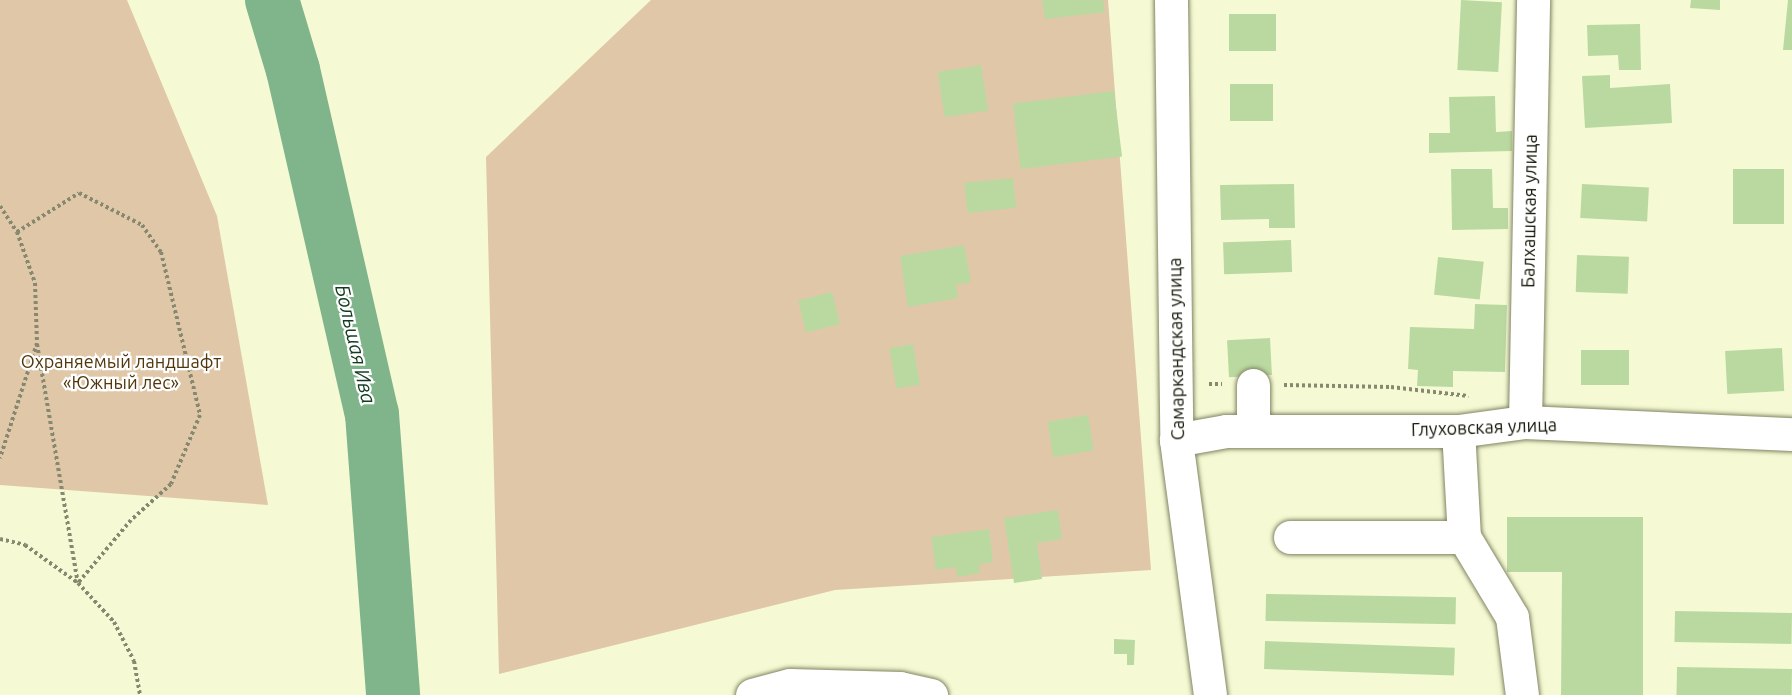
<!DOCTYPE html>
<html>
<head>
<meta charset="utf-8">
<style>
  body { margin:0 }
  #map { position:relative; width:1792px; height:695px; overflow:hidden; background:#f6fad4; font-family:Ubuntu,sans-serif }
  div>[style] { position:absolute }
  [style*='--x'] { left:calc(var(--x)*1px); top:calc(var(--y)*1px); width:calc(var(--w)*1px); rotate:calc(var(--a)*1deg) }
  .green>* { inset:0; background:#e0c7a8 }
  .river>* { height:54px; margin:-27px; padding:0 27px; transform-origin:27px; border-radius:27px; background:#80b58b }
  .building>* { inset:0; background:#bad9a1; transform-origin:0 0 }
  .path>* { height:4px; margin-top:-2px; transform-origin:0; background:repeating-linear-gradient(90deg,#86896f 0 3px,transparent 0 6px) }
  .roads { filter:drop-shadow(0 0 2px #828563) drop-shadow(0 0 2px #828563) }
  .minor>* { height:33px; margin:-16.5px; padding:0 16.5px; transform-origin:16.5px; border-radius:16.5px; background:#fff }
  span { translate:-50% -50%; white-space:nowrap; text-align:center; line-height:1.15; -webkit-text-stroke:4.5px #fff; paint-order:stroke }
  .street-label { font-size:18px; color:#161709 }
  .park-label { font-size:18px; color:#51360c }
  .water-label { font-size:20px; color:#113a1e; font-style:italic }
</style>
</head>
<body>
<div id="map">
  <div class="green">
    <div style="clip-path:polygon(0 0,127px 0,217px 216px,268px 505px,0 485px)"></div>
    <div style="clip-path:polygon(651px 0,1108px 0,1151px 570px,835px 590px,499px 674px,486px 157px)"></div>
  </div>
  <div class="river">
    <div style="--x:272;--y:0;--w:73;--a:73.3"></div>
    <div style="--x:293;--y:70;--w:353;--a:77.1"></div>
    <div style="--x:372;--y:414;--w:282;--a:85.7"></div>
  </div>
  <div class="building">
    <div style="clip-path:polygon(1042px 0,1103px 0,1105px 12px,1045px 19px)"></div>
    <div style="left:1461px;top:0;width:41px;height:70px;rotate:3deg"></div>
    <div style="clip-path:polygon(1691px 0,1720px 0,1720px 10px,1690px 8px)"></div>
    <div style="clip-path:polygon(1788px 0,1792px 0,1792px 50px,1783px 50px)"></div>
    <div style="left:1229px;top:14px;width:47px;height:37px"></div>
    <div style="clip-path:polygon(1640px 24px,1641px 70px,1619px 70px,1618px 55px,1588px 56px,1587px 25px)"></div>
    <div style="left:981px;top:65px;width:46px;height:44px;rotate:81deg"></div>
    <div style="clip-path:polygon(1610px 75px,1610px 88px,1670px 84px,1672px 123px,1585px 128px,1582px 76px)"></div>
    <div style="left:1230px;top:84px;width:43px;height:37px"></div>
    <div style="left:1114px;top:91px;width:66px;height:102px;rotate:83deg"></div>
    <div style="clip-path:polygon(1495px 96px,1496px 132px,1512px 131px,1512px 151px,1429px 153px,1429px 133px,1450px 133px,1449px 97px)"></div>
    <div style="clip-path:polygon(1451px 169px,1492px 169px,1493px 208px,1508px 208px,1508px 229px,1452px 230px)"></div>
    <div style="left:1733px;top:169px;width:51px;height:55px"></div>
    <div style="left:1013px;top:178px;width:30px;height:49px;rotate:84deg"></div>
    <div style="clip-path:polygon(1294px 184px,1295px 228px,1269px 228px,1269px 219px,1221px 220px,1220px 185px)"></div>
    <div style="left:1582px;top:184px;width:67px;height:34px;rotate:3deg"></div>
    <div style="left:1291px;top:240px;width:32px;height:68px;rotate:88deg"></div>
    <div style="clip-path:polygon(964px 245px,971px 282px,956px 285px,958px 298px,908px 307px,900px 256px)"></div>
    <div style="left:1577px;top:255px;width:52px;height:37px;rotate:2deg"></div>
    <div style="left:1438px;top:257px;width:46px;height:38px;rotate:6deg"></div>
    <div style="left:832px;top:292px;width:33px;height:35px;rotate:76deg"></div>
    <div style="clip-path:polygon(1475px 304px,1507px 305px,1505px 372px,1453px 371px,1453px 387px,1417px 386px,1418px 370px,1408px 369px,1410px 327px,1474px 329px)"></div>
    <div style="left:1270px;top:338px;width:37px;height:43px;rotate:87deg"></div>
    <div style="left:913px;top:344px;width:41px;height:24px;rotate:80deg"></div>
    <div style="left:1782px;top:348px;width:43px;height:57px;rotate:87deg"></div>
    <div style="left:1581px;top:350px;width:48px;height:35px"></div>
    <div style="left:1088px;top:415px;width:36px;height:41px;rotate:81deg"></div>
    <div style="clip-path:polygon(1058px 510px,1062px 539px,1037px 543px,1042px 579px,1014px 583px,1004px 518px)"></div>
    <div style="clip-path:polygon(1507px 517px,1643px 517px,1643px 695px,1561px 695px,1562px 572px,1507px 572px)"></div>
    <div style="clip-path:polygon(989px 529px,993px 562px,979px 564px,980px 573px,957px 577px,956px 567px,936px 570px,931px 537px)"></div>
    <div style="left:1266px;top:594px;width:190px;height:27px;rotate:1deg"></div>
    <div style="left:1675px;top:611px;width:117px;height:31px;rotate:1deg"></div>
    <div style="clip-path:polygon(1114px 639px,1135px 640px,1134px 665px,1127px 665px,1127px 654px,1114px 654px)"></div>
    <div style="left:1265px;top:641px;width:190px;height:28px;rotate:2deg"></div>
    <div style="left:1677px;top:667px;width:115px;height:28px;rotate:1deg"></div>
  </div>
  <div class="path">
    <div style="--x:0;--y:206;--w:31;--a:57"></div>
    <div style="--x:17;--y:232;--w:54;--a:70.6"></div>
    <div style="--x:35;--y:283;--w:60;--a:88.1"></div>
    <div style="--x:37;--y:343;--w:121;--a:107.8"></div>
    <div style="--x:17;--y:232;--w:73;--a:-32.2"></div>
    <div style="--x:79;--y:193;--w:71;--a:26.9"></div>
    <div style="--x:142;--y:225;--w:33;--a:55"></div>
    <div style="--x:161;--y:252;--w:168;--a:76.5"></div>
    <div style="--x:200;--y:415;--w:75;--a:112.8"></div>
    <div style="--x:171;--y:484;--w:54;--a:138"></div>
    <div style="--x:131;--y:520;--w:82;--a:130.1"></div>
    <div style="--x:37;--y:344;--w:242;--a:80.3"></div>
    <div style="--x:1209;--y:384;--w:13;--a:0"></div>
    <div style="--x:1284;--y:385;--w:107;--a:1.1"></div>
    <div style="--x:1391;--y:387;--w:78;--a:6.7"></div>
    <div style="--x:0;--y:539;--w:26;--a:13"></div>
    <div style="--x:25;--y:545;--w:65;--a:35.6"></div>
    <div style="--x:78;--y:583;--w:53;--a:47.3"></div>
    <div style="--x:114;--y:622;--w:44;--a:62.9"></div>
    <div style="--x:134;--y:661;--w:35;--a:80"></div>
  </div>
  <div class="roads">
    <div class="minor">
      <div style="--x:1171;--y:0;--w:440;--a:89.3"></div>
      <div style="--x:1176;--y:440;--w:257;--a:82.4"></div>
      <div style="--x:1525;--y:422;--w:422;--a:-88.9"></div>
      <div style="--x:1253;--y:431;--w:46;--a:-90"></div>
      <div style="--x:1176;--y:440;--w:51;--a:-10.2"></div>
      <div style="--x:1226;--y:431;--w:232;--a:0"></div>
      <div style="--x:1458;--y:431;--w:68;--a:-7.7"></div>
      <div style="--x:1525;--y:422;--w:267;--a:2.6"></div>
      <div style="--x:1290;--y:537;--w:174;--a:0"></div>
      <div style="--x:1464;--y:537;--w:106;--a:-93.2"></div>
      <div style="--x:1464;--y:537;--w:93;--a:59"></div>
      <div style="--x:1512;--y:617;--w:79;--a:82.7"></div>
      <div style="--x:752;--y:695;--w:39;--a:-15"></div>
      <div style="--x:790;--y:685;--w:110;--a:1.6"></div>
      <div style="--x:900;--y:688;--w:32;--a:13"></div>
    </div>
  </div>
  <div class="street-label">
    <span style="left:1529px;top:211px;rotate:-89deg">Балхашская улица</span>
    <span style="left:1176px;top:349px;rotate:-91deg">Самаркандская улица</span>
    <span style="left:1484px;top:427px;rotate:-2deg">Глуховская улица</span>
  </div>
  <div class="park-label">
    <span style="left:121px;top:372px">Охраняемый ландшафт<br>«Южный лес»</span>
  </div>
  <div class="water-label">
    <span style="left:356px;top:344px;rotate:77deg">Большая Ива</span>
  </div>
</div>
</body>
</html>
